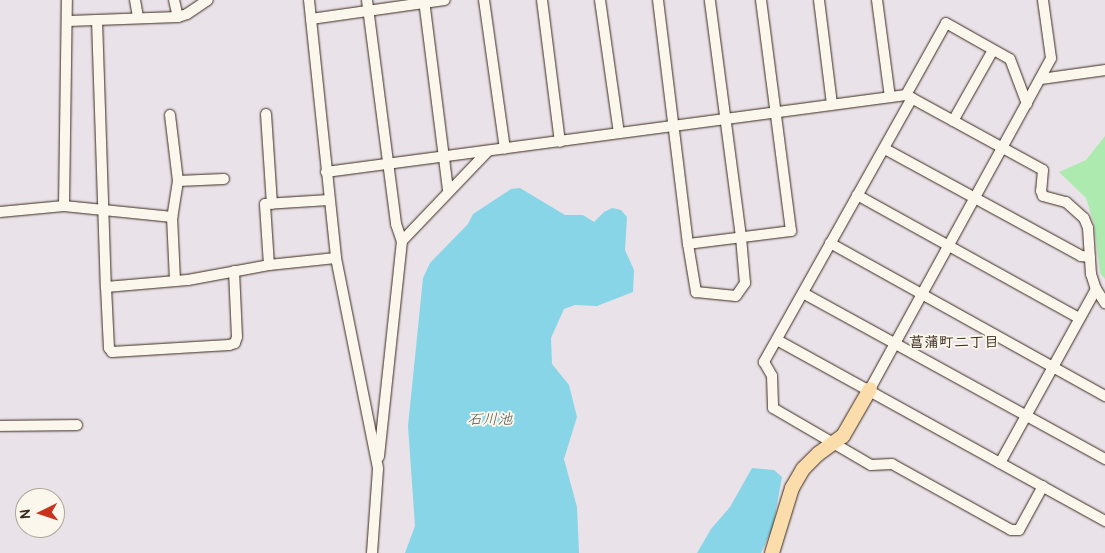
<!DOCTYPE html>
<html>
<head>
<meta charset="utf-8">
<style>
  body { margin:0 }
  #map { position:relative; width:1105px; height:553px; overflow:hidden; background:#eae2e9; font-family:Pangolin,"Klee One",sans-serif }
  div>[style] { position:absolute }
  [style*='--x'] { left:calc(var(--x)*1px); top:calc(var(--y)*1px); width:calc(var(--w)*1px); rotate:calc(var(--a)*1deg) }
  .green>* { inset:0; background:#adeab0 }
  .water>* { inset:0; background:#88d5e8 }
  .roads { filter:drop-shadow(0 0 1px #3b2a1e) drop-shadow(0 0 1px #3b2a1e) }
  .minor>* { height:10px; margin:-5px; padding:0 5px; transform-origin:5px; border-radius:5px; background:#fbf7ec }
  .major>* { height:14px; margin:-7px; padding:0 7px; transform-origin:7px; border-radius:7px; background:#fbddab }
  span { translate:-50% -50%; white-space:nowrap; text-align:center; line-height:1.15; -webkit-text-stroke:4px #fbf7ec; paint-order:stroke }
  .neighbourhood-label { font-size:15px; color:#3b2a1e; font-weight:700 }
  .water-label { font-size:15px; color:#4e5550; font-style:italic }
  .north { position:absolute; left:15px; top:488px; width:50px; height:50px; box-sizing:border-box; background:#fbf7ec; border:1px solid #aea59a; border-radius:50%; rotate:266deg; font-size:14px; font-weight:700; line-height:20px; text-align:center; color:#3b2a1e }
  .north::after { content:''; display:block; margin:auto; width:18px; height:22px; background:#c8321e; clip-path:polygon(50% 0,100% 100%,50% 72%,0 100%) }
</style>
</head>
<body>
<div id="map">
  <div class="green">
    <div style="clip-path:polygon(1105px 136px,1105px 279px,1100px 273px,1094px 224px,1086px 198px,1059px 172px,1086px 160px)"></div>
  </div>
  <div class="water">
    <div style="clip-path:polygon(520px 188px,565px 215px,583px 215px,594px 222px,604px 212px,612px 208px,621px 210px,627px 217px,625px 250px,634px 270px,633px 292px,597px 306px,575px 305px,564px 309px,551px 338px,552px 364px,569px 385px,577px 417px,564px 459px,577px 507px,579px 553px,405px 553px,415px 526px,408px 426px,423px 278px,430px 263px,468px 224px,473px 214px,511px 189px)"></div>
    <div style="clip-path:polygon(752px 468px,774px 470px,782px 477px,773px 527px,761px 553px,697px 553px,711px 529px,730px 507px)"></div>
  </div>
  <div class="roads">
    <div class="minor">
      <div style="--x:135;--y:0;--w:17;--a:80"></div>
      <div style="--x:174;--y:0;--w:17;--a:77"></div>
      <div style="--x:309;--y:0;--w:259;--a:84"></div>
      <div style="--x:336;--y:258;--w:215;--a:78.7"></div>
      <div style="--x:378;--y:469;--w:84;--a:94.1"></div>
      <div style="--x:367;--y:0;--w:226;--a:82.6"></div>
      <div style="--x:396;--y:224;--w:18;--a:71"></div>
      <div style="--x:402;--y:241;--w:217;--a:96.1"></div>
      <div style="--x:424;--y:0;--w:193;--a:82.8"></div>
      <div style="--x:484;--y:0;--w:150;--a:82"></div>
      <div style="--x:542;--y:0;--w:143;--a:82.8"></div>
      <div style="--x:600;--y:0;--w:134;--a:81.9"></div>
      <div style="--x:658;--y:0;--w:246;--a:83"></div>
      <div style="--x:688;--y:244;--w:49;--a:80.5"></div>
      <div style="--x:696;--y:292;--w:40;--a:5.7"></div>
      <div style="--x:736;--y:296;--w:16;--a:-55"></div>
      <div style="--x:745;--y:283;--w:46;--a:-95"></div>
      <div style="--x:741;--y:237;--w:239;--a:-97.5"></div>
      <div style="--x:819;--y:0;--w:105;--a:82.9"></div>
      <div style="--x:877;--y:0;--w:98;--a:82.4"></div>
      <div style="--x:311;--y:19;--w:135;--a:-8.1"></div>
      <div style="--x:97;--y:20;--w:267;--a:88.1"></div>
      <div style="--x:106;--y:287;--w:82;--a:-4.9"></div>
      <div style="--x:188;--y:280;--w:82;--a:-10.5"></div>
      <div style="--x:269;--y:265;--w:67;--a:-6"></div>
      <div style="--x:69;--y:21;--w:109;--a:-2.1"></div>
      <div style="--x:178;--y:17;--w:9;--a:-18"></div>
      <div style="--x:187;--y:14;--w:25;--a:-34"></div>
      <div style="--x:1041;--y:79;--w:65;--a:-8"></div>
      <div style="--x:906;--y:95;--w:82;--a:-60.9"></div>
      <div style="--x:946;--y:23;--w:73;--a:29.4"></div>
      <div style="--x:1010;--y:59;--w:48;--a:69.3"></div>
      <div style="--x:912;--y:98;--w:303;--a:119.3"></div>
      <div style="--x:764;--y:362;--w:16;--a:60"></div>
      <div style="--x:772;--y:376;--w:32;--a:88"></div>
      <div style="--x:773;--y:408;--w:113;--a:30.2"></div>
      <div style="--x:871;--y:465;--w:21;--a:-3"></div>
      <div style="--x:892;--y:464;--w:136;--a:29"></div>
      <div style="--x:1011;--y:530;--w:8;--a:0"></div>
      <div style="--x:1019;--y:530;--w:50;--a:-61.4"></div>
      <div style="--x:266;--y:114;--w:90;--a:86.2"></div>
      <div style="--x:170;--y:115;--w:66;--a:83.1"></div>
      <div style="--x:178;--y:181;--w:36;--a:99"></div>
      <div style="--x:172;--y:217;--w:64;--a:87.3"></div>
      <div style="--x:953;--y:121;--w:81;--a:-60.6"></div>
      <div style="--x:885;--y:149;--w:223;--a:28.6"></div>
      <div style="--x:1081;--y:256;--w:9;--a:6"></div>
      <div style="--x:326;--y:172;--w:585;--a:-7.56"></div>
      <div style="--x:906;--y:95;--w:156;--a:28.7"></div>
      <div style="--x:1043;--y:170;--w:21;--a:95"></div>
      <div style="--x:1041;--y:191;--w:5;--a:68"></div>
      <div style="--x:1043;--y:196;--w:24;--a:15"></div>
      <div style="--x:1066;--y:202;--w:24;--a:42"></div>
      <div style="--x:1084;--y:218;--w:11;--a:68"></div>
      <div style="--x:1088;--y:228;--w:46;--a:86.3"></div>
      <div style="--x:1091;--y:274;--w:16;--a:72"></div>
      <div style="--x:1096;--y:289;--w:17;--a:57"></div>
      <div style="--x:178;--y:181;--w:46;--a:-2.5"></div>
      <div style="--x:857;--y:195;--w:254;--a:29"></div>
      <div style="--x:64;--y:206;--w:206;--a:-89.2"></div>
      <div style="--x:0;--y:212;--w:64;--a:-5.4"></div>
      <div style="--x:64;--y:206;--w:109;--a:5.8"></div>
      <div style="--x:402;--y:241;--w:124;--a:-46.3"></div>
      <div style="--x:830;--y:243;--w:315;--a:29.1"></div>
      <div style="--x:688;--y:244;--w:104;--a:-7.2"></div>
      <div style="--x:791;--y:231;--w:233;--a:-97.4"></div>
      <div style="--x:269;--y:265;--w:61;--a:-93.8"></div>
      <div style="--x:265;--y:204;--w:64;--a:-3.6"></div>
      <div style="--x:106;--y:287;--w:61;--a:87.2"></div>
      <div style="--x:109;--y:348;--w:5;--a:53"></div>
      <div style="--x:112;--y:352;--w:117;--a:-3.4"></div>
      <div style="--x:229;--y:345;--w:6;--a:-18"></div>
      <div style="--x:235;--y:343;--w:6;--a:-72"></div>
      <div style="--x:237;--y:337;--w:66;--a:-92.6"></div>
      <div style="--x:803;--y:293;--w:345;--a:28.8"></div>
      <div style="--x:777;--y:340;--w:375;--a:28.9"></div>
      <div style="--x:870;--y:389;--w:377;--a:-61.3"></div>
      <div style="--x:1051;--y:58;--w:59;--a:-97.9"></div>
      <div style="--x:0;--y:426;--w:77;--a:-0.7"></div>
      <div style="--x:1000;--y:463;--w:199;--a:-61.1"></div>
    </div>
    <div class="major">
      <div style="--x:772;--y:553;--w:68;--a:-72.9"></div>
      <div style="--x:792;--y:488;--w:22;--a:-60"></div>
      <div style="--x:803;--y:469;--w:21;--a:-45"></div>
      <div style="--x:818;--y:454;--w:31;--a:-36"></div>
      <div style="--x:843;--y:436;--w:54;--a:-60.1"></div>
    </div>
  </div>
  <div class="neighbourhood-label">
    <span style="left:954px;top:343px">菖蒲町二丁目</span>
  </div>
  <div class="water-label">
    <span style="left:490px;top:420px">石川池</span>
  </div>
  <div class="north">N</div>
</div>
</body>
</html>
